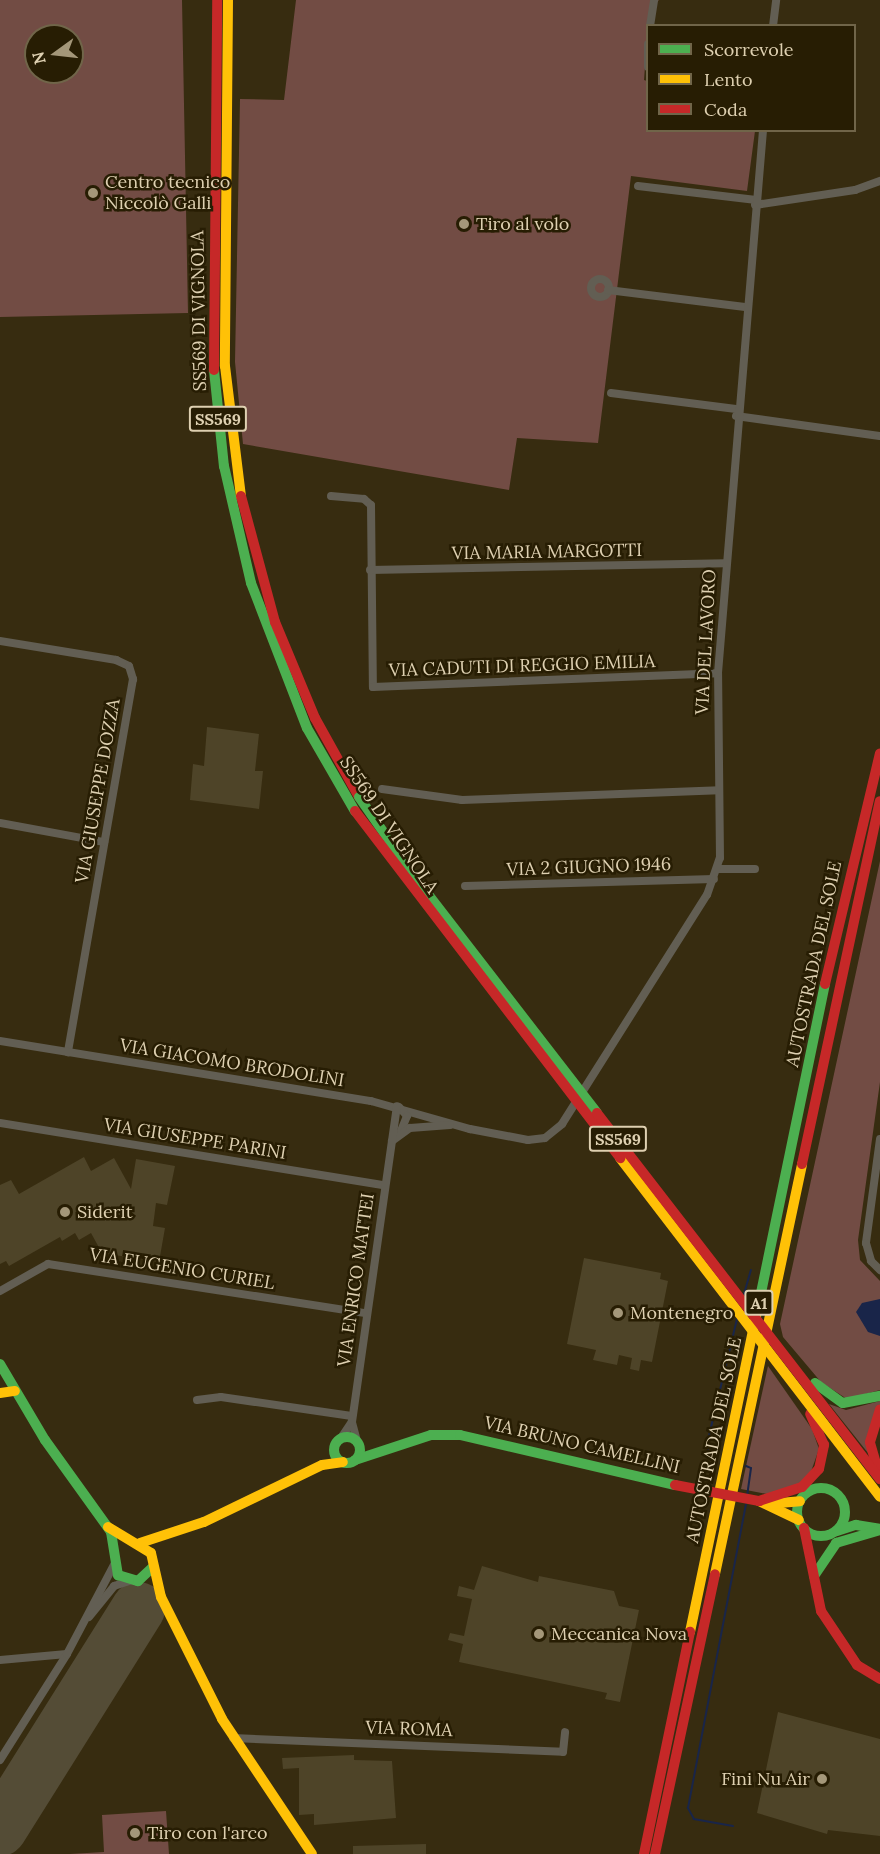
<!DOCTYPE html>
<html>
<head>
<meta charset="utf-8">
<style>
  body { margin:0 }
  #map { position:relative; width:880px; height:1854px; overflow:hidden; background:#372c10; font-family:Lora,serif }
  div>[style] { position:absolute }
  [style*='--x'] { left:calc(var(--x)*1px); top:calc(var(--y)*1px); width:calc(var(--w)*1px); rotate:calc(var(--a)*1deg) }
  .green>* { inset:0; background:#724c44 }
  .water>* { inset:0; background:#192549 }
  .stream>* { height:2px; margin:-1px; padding:0 1px; transform-origin:1px; border-radius:1px; background:#192549 }
  .runway>* { height:54px; margin:-27px; padding:0 27px; transform-origin:27px; border-radius:27px; background:#544c36 }
  .building>* { inset:0; background:#4e4428 }
  .street>* { height:8px; margin:-4px; padding:0 4px; transform-origin:4px; border-radius:4px; background:#625e53 }
  .street>.ring { margin:-4px; padding:0; box-sizing:content-box; background:none; border:8px solid #625e53; border-radius:50% }
  .fast>* { height:10px; margin:-5px; padding:0 5px; transform-origin:5px; border-radius:5px; background:#4caf50 }
  .fast>.ring { margin:-5px; padding:0; box-sizing:content-box; background:none; border:10px solid #4caf50; border-radius:50% }
  .slow>* { height:10px; margin:-5px; padding:0 5px; transform-origin:5px; border-radius:5px; background:#ffc107 }
  .jam>* { height:10px; margin:-5px; padding:0 5px; transform-origin:5px; border-radius:5px; background:#c62828 }
  .fast-bridge>* { height:10px; margin:-5px; padding:0 5px; transform-origin:5px; border-radius:5px; background:#4caf50 }
  .slow-bridge>* { height:10px; margin:-5px; padding:0 5px; transform-origin:5px; border-radius:5px; background:#ffc107 }
  .jam-bridge>* { height:10px; margin:-5px; padding:0 5px; transform-origin:5px; border-radius:5px; background:#c62828 }
  .dots>* { width:16px; height:16px; translate:-50% -50%; box-sizing:border-box; border:3px solid #271d03; border-radius:50% }
  span { translate:-50% -50%; white-space:nowrap; text-align:center; line-height:1.15; -webkit-text-stroke:5px #271d03; paint-order:stroke }
  .shield-label span { padding:2px 4px; background:#271d03; border:2px solid; border-radius:4px; -webkit-text-stroke-width:0 }
  .shield-label { font-size:16px; color:#ded0b1; font-weight:700 }
  .poi-label { font-size:18px; color:#ded0b1 }
  .left { translate:0 -50%; text-align:left }
  .right { translate:-100% -50%; text-align:right }
  .street-label { font-size:18px; color:#ded0b1 }
  .legend { position:absolute; left:646px; top:24px; width:210px; height:108px; box-sizing:border-box; background:#271d03; border:2px solid #706549; margin:0; padding:8px 10px; list-style:none; font-size:18px; color:#ded0b1 }
  .legend li { display:flex; align-items:center; gap:12px; height:30px }
  .legend b { width:30px; border:2px solid #706549 }
  .north { position:absolute; left:24px; top:24px; width:60px; height:60px; box-sizing:border-box; background:#271d03; border:2px solid #706549; border-radius:50%; rotate:255deg; font-size:16px; font-weight:700; line-height:24px; text-align:center; color:#ded0b1 }
  .north::after { content:''; display:block; margin:auto; width:21px; height:27px; background:#a49779; clip-path:polygon(50% 0,100% 100%,50% 72%,0 100%) }
</style>
</head>
<body>
<div id="map">
  <div class="green">
    <div style="clip-path:polygon(evenodd,0 0,182px 0,188px 313px,0 317px,0 0,36px 36px,72px 36px,72px 72px,36px 72px,36px 36px)"></div>
    <div style="clip-path:polygon(296px 0,659px 0,653px 6px,654px 25px,648px 26px,644px 80px,647px 81px,648px 130px,755px 131px,747px 191px,631px 176px,598px 443px,517px 438px,509px 490px,243px 444px,235px 362px,240px 99px,284px 100px)"></div>
    <div style="clip-path:polygon(880px 861px,880px 1082px,858px 1240px,860px 1260px,880px 1281px,880px 1390px,847px 1399px,821px 1382px,783px 1337px,780px 1324px)"></div>
    <div style="clip-path:polygon(768px 1366px,812px 1429px,819px 1449px,808px 1480px,772px 1495px,741px 1489px)"></div>
    <div style="clip-path:polygon(880px 1401px,880px 1405px,868px 1453px,829px 1404px,846px 1410px)"></div>
    <div style="clip-path:polygon(166px 1811px,169px 1854px,70px 1854px,104px 1852px,102px 1815px)"></div>
  </div>
  <div class="water">
    <div style="clip-path:polygon(880px 1299px,880px 1336px,868px 1332px,856px 1312px,862px 1303px)"></div>
  </div>
  <div class="stream">
    <div style="--x:744;--y:1294;--w:25;--a:-74"></div>
    <div style="--x:716;--y:1460;--w:7;--a:-164"></div>
    <div style="--x:709;--y:1458;--w:14;--a:-98"></div>
    <div style="--x:707;--y:1444;--w:129;--a:-76.5"></div>
    <div style="--x:746;--y:1466;--w:5;--a:22"></div>
    <div style="--x:751;--y:1468;--w:27;--a:98"></div>
    <div style="--x:733;--y:1826;--w:40;--a:-170"></div>
    <div style="--x:694;--y:1819;--w:13;--a:-119"></div>
    <div style="--x:688;--y:1808;--w:309;--a:-79.2"></div>
  </div>
  <div class="runway">
    <div style="--x:0;--y:1829;--w:260;--a:-57.9"></div>
  </div>
  <div class="building">
    <div style="clip-path:polygon(207px 727px,259px 734px,255px 771px,263px 771px,259px 809px,190px 800px,193px 764px,204px 766px)"></div>
    <div style="clip-path:polygon(84px 1157px,91px 1171px,114px 1158px,131px 1189px,136px 1159px,175px 1166px,167px 1205px,156px 1203px,153px 1226px,165px 1228px,159px 1262px,102px 1253px,91px 1233px,79px 1240px,75px 1233px,62px 1241px,60px 1237px,9px 1266px,6px 1261px,0 1264px,0 1185px,11px 1180px,19px 1194px)"></div>
    <div style="clip-path:polygon(584px 1258px,661px 1273px,660px 1279px,668px 1281px,652px 1362px,641px 1360px,639px 1371px,630px 1369px,632px 1358px,619px 1355px,617px 1365px,593px 1360px,596px 1350px,567px 1344px)"></div>
    <div style="clip-path:polygon(482px 1566px,538px 1582px,539px 1576px,614px 1591px,619px 1606px,639px 1610px,620px 1702px,605px 1699px,607px 1693px,459px 1662px,463px 1644px,448px 1640px,450px 1633px,464px 1636px,472px 1599px,457px 1596px,459px 1586px,474px 1590px)"></div>
    <div style="clip-path:polygon(778px 1712px,880px 1739px,880px 1836px,828px 1830px,827px 1834px,757px 1813px)"></div>
    <div style="clip-path:polygon(354px 1755px,354px 1760px,392px 1761px,396px 1818px,314px 1825px,314px 1814px,299px 1815px,299px 1768px,283px 1769px,282px 1758px)"></div>
    <div style="clip-path:polygon(426px 1844px,426px 1854px,353px 1854px,353px 1846px)"></div>
  </div>
  <div class="street">
    <div style="--x:650;--y:26;--w:26;--a:-81"></div>
    <div style="--x:773;--y:26;--w:26;--a:-83"></div>
    <div style="--x:648;--y:44;--w:23;--a:90"></div>
    <div style="--x:638;--y:186;--w:119;--a:6.8"></div>
    <div style="--x:755;--y:205;--w:101;--a:-8.5"></div>
    <div style="--x:855;--y:190;--w:27;--a:-20"></div>
    <div class="ring" style="left:591px;top:279px;width:10px;height:10px"></div>
    <div style="--x:608;--y:290;--w:138;--a:7.1"></div>
    <div style="--x:611;--y:393;--w:126;--a:7.3"></div>
    <div style="--x:736;--y:416;--w:145;--a:7.9"></div>
    <div style="--x:331;--y:496;--w:33;--a:5"></div>
    <div style="--x:364;--y:499;--w:9;--a:41"></div>
    <div style="--x:371;--y:505;--w:182;--a:89.4"></div>
    <div style="--x:373;--y:687;--w:345;--a:-2.3"></div>
    <div style="--x:370;--y:570;--w:355;--a:-1.1"></div>
    <div style="--x:0;--y:641;--w:118;--a:9.3"></div>
    <div style="--x:116;--y:660;--w:14;--a:25"></div>
    <div style="--x:129;--y:666;--w:14;--a:73"></div>
    <div style="--x:133;--y:679;--w:379;--a:99.9"></div>
    <div style="--x:382;--y:789;--w:81;--a:7.8"></div>
    <div style="--x:462;--y:800;--w:257;--a:-2.2"></div>
    <div style="--x:0;--y:823;--w:106;--a:10.4"></div>
    <div style="--x:717;--y:869;--w:38;--a:0"></div>
    <div style="--x:465;--y:886;--w:249;--a:-1.6"></div>
    <div style="--x:0;--y:1041;--w:376;--a:9.2"></div>
    <div style="--x:371;--y:1101;--w:103;--a:15.8"></div>
    <div style="--x:470;--y:1129;--w:59;--a:10.7"></div>
    <div style="--x:528;--y:1140;--w:17;--a:-7"></div>
    <div style="--x:545;--y:1138;--w:22;--a:-39"></div>
    <div style="--x:562;--y:1124;--w:271;--a:-57.7"></div>
    <div style="--x:707;--y:895;--w:39;--a:-71"></div>
    <div style="--x:720;--y:858;--w:185;--a:-90.6"></div>
    <div style="--x:718;--y:673;--w:545;--a:-85.26"></div>
    <div style="--x:399;--y:1107;--w:12;--a:48"></div>
    <div style="--x:407;--y:1116;--w:16;--a:112"></div>
    <div style="--x:0;--y:1123;--w:389;--a:9.2"></div>
    <div style="--x:880;--y:1139;--w:105;--a:97.7"></div>
    <div style="--x:866;--y:1243;--w:19;--a:74"></div>
    <div style="--x:871;--y:1261;--w:13;--a:45"></div>
    <div style="--x:392;--y:1141;--w:22;--a:-36"></div>
    <div style="--x:410;--y:1128;--w:40;--a:-4.3"></div>
    <div style="--x:0;--y:1291;--w:55;--a:-29.4"></div>
    <div style="--x:48;--y:1264;--w:321;--a:8.8"></div>
    <div style="--x:197;--y:1400;--w:24;--a:-7"></div>
    <div style="--x:221;--y:1397;--w:132;--a:8.3"></div>
    <div style="--x:341;--y:1438;--w:18;--a:-56"></div>
    <div style="--x:357;--y:1441;--w:20;--a:-105"></div>
    <div style="--x:352;--y:1422;--w:319;--a:-81.9"></div>
    <div style="--x:89;--y:1617;--w:40;--a:-51"></div>
    <div style="--x:114;--y:1586;--w:16;--a:-18"></div>
    <div style="--x:0;--y:1660;--w:67;--a:-5.1"></div>
    <div style="--x:233;--y:1738;--w:330;--a:2.4"></div>
    <div style="--x:563;--y:1752;--w:20;--a:-84"></div>
    <div style="--x:0;--y:1760;--w:125;--a:-57.7"></div>
    <div style="--x:67;--y:1654;--w:101;--a:-62.2"></div>
  </div>
  <div class="fast">
    <div style="--x:214;--y:370;--w:97;--a:84.1"></div>
    <div style="--x:224;--y:466;--w:120;--a:77"></div>
    <div style="--x:251;--y:583;--w:155;--a:68.9"></div>
    <div style="--x:307;--y:728;--w:96;--a:60"></div>
    <div style="--x:756;--y:1317;--w:340;--a:-78.3"></div>
    <div style="--x:0;--y:1364;--w:88;--a:59.4"></div>
    <div style="--x:45;--y:1440;--w:113;--a:54.3"></div>
    <div style="--x:111;--y:1532;--w:44;--a:80.8"></div>
    <div style="--x:118;--y:1575;--w:21;--a:17"></div>
    <div style="--x:138;--y:1581;--w:21;--a:-43"></div>
    <div class="ring" style="left:334px;top:1437px;width:16px;height:16px"></div>
    <div style="--x:355;--y:1460;--w:80;--a:-18.2"></div>
    <div style="--x:431;--y:1435;--w:29;--a:0"></div>
    <div style="--x:460;--y:1435;--w:221;--a:13.1"></div>
    <div class="ring" style="left:797px;top:1488px;width:38px;height:38px"></div>
    <div style="--x:837;--y:1531;--w:20;--a:-18"></div>
    <div style="--x:856;--y:1525;--w:24;--a:9"></div>
    <div style="--x:814;--y:1576;--w:40;--a:-56"></div>
    <div style="--x:836;--y:1543;--w:46;--a:-16.5"></div>
  </div>
  <div class="slow">
    <div style="--x:228;--y:0;--w:366;--a:90.5"></div>
    <div style="--x:225;--y:366;--w:131;--a:83"></div>
    <div style="--x:0;--y:1393;--w:15;--a:-8"></div>
    <div style="--x:759;--y:1501;--w:44;--a:25.4"></div>
    <div style="--x:768;--y:1504;--w:32;--a:-5"></div>
    <div style="--x:108;--y:1527;--w:50;--a:31.2"></div>
    <div style="--x:151;--y:1553;--w:45;--a:77.2"></div>
    <div style="--x:161;--y:1597;--w:136;--a:63.4"></div>
    <div style="--x:222;--y:1719;--w:162;--a:56.3"></div>
    <div style="--x:140;--y:1543;--w:67;--a:-18.2"></div>
    <div style="--x:204;--y:1522;--w:131;--a:-25.8"></div>
    <div style="--x:322;--y:1465;--w:21;--a:-8"></div>
    <div style="--x:715;--y:1574;--w:419;--a:-78"></div>
    <div style="--x:690;--y:1632;--w:322;--a:-78.2"></div>
  </div>
  <div class="jam">
    <div style="--x:214;--y:370;--w:370;--a:-89.5"></div>
    <div style="--x:241;--y:496;--w:131;--a:74.9"></div>
    <div style="--x:275;--y:622;--w:104;--a:67.4"></div>
    <div style="--x:315;--y:718;--w:90;--a:60.9"></div>
    <div style="--x:825;--y:984;--w:237;--a:-76.6"></div>
    <div style="--x:802;--y:1164;--w:371;--a:-77.9"></div>
    <div style="--x:879;--y:1474;--w:33;--a:-106"></div>
    <div style="--x:870;--y:1442;--w:34;--a:-73"></div>
    <div style="--x:759;--y:1501;--w:45;--a:-18"></div>
    <div style="--x:802;--y:1487;--w:25;--a:-47"></div>
    <div style="--x:819;--y:1469;--w:25;--a:-78"></div>
    <div style="--x:824;--y:1445;--w:34;--a:-114"></div>
    <div style="--x:804;--y:1528;--w:85;--a:78.4"></div>
    <div style="--x:821;--y:1611;--w:65;--a:56.3"></div>
    <div style="--x:857;--y:1665;--w:27;--a:31"></div>
    <div style="--x:644;--y:1854;--w:227;--a:-78.3"></div>
    <div style="--x:655;--y:1854;--w:286;--a:-77.9"></div>
  </div>
  <div class="fast-bridge">
    <div style="--x:359;--y:797;--w:101;--a:55.1"></div>
    <div style="--x:417;--y:880;--w:294;--a:52.3"></div>
    <div style="--x:815;--y:1383;--w:34;--a:36"></div>
    <div style="--x:843;--y:1403;--w:38;--a:-11"></div>
  </div>
  <div class="slow-bridge">
    <div style="--x:620;--y:1158;--w:427;--a:52.5"></div>
  </div>
  <div class="jam-bridge">
    <div style="--x:355;--y:811;--w:437;--a:52.6"></div>
    <div style="--x:597;--y:1113;--w:463;--a:52.3"></div>
    <div style="--x:675;--y:1485;--w:86;--a:10.8"></div>
  </div>
  <div class="dots">
    <div style="left:93px;top:193px;background:#a49779"></div>
    <div style="left:464px;top:224px;background:#a49779"></div>
    <div style="left:65px;top:1212px;background:#a49779"></div>
    <div style="left:618px;top:1313px;background:#a49779"></div>
    <div style="left:539px;top:1634px;background:#a49779"></div>
    <div style="left:822px;top:1779px;background:#a49779"></div>
    <div style="left:135px;top:1833px;background:#a49779"></div>
  </div>
  <div class="shield-label">
    <span style="left:218px;top:419px">SS569</span>
    <span style="left:618px;top:1139px">SS569</span>
    <span style="left:759px;top:1303px">A1</span>
  </div>
  <div class="poi-label">
    <span class="left" style="left:105px;top:193px">Centro tecnico<br>Niccolò Galli</span>
    <span class="left" style="left:476px;top:224px">Tiro al volo</span>
    <span class="left" style="left:77px;top:1212px">Siderit</span>
    <span class="left" style="left:630px;top:1313px">Montenegro</span>
    <span class="left" style="left:551px;top:1634px">Meccanica Nova</span>
    <span class="right" style="left:810px;top:1779px">Fini Nu Air</span>
    <span class="left" style="left:147px;top:1833px">Tiro con l'arco</span>
  </div>
  <div class="street-label">
    <span style="left:199px;top:311px;rotate:-91deg">SS569 DI VIGNOLA</span>
    <span style="left:547px;top:552px;rotate:-1deg">VIA MARIA MARGOTTI</span>
    <span style="left:706px;top:642px;rotate:-87deg">VIA DEL LAVORO</span>
    <span style="left:522px;top:666px;rotate:-2deg">VIA CADUTI DI REGGIO EMILIA</span>
    <span style="left:98px;top:791px;rotate:-80deg">VIA GIUSEPPE DOZZA</span>
    <span style="left:389px;top:825px;rotate:56deg">SS569 DI VIGNOLA</span>
    <span style="left:589px;top:867px;rotate:-2deg">VIA 2 GIUGNO 1946</span>
    <span style="left:814px;top:964px;rotate:-78deg">AUTOSTRADA DEL SOLE</span>
    <span style="left:232px;top:1063px;rotate:9deg">VIA GIACOMO BRODOLINI</span>
    <span style="left:195px;top:1139px;rotate:9deg">VIA GIUSEPPE PARINI</span>
    <span style="left:182px;top:1269px;rotate:9deg">VIA EUGENIO CURIEL</span>
    <span style="left:356px;top:1280px;rotate:-82deg">VIA ENRICO MATTEI</span>
    <span style="left:714px;top:1440px;rotate:-78deg">AUTOSTRADA DEL SOLE</span>
    <span style="left:582px;top:1445px;rotate:13deg">VIA BRUNO CAMELLINI</span>
    <span style="left:409px;top:1729px;rotate:2deg">VIA ROMA</span>
  </div>
  <ul class="legend">
  <li><b style="height:8px;background:#4caf50"></b>Scorrevole</li>
  <li><b style="height:8px;background:#ffc107"></b>Lento</li>
  <li><b style="height:8px;background:#c62828"></b>Coda</li>
  </ul>
  <div class="north">N</div>
</div>
</body>
</html>
